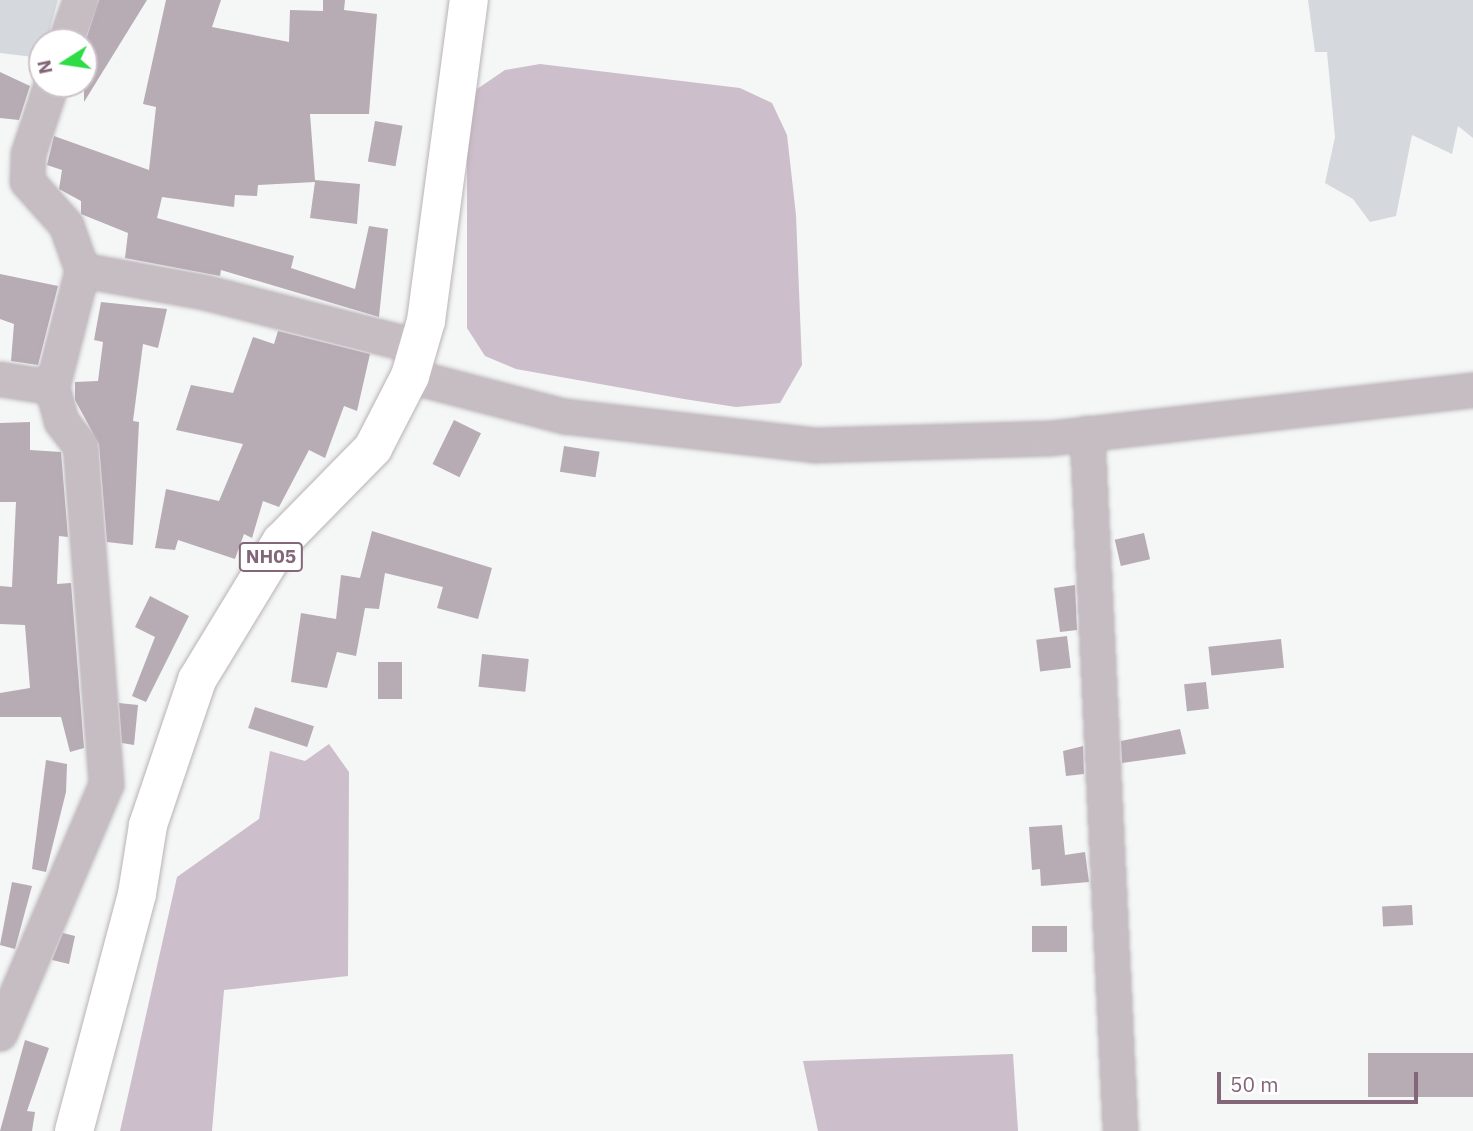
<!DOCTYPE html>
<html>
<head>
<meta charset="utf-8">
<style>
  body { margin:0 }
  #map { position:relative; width:1473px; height:1131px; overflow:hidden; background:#f4f7f6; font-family:"IBM Plex Sans",sans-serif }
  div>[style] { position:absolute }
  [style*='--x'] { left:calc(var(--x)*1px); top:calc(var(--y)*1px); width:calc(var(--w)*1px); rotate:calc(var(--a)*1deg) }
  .green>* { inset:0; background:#d5d9dd }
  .water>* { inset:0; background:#ccbeca }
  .building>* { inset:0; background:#b7abb4; transform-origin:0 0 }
  .roads { filter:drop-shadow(0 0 2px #bab1b7) drop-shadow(0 0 2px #bab1b7) }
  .minor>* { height:33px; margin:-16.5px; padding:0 16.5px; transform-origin:16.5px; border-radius:16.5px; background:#c5bdc2 }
  .major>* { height:38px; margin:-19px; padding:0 19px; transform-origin:19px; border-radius:19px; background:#fff }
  span { translate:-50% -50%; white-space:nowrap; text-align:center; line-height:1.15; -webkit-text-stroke:7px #fff; paint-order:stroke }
  .shield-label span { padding:2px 5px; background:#fff; border:2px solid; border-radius:5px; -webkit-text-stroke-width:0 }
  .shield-label { font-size:19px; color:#836779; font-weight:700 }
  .north { position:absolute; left:28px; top:28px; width:70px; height:70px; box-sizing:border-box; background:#fff; border:2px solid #cdc2c9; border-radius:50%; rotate:258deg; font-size:19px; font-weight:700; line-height:28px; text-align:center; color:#836779 }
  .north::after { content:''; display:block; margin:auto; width:24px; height:32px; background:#2edc46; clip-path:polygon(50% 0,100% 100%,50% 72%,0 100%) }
  .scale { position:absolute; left:1217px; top:1072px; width:201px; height:32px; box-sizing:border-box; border:4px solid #836779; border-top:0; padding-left:9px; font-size:21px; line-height:24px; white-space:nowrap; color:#836779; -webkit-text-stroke:5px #fff; paint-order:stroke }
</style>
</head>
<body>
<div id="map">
  <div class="green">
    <div style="clip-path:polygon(0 0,58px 0,42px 58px,0 53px)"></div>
    <div style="clip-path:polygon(1308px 0,1473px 0,1473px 138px,1458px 126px,1452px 154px,1412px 135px,1396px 216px,1370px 222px,1353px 199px,1325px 183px,1335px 137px,1327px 52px,1315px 52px)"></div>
  </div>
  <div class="water">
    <div style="clip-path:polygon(540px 64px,740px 88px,772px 103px,787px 135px,796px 215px,802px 365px,780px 403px,736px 407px,684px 399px,516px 369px,485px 356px,467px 328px,467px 127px,477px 89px,505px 70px)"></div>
    <div style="clip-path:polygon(329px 744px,349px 772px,348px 976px,224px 990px,212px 1131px,120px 1131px,177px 877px,259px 819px,270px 751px,305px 761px)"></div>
    <div style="clip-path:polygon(1013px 1054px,1018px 1131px,818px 1131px,803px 1061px)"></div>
  </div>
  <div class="building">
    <div style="clip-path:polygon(99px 0,147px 0,84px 102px,84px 46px)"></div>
    <div style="clip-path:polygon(166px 0,221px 0,212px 27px,289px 42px,290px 10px,323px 11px,323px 0,345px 0,344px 10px,377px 14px,369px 114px,310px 114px,315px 180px,360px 184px,357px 224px,310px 218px,315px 182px,258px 185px,257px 196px,235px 195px,234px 207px,162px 197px,157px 218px,294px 256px,291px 268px,355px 289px,369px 226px,388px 229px,379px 317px,221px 270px,220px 276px,125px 258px,128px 233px,81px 214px,81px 201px,59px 189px,62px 170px,47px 165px,54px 136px,149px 170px,156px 107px,143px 104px)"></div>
    <div style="clip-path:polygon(0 72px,30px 86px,19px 120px,0 118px)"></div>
    <div style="left:375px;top:121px;width:28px;height:41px;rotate:10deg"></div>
    <div style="clip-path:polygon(0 274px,58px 286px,38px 365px,11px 361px,14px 324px,0 319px)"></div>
    <div style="clip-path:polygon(101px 302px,167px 309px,158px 348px,143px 344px,133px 421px,139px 422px,133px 545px,107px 542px,99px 444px,75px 400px,75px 382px,98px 381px,103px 342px,94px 340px)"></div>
    <div style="clip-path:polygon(278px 331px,370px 354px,357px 411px,344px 406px,325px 458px,309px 450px,279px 507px,263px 501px,252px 538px,244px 534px,235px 559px,178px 540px,175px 550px,155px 548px,166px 489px,219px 501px,243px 444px,176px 430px,191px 385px,233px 393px,253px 337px,274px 344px)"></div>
    <div style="left:454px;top:420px;width:30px;height:49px;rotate:26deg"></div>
    <div style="clip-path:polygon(30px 422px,30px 450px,61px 452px,68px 537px,59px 536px,57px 584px,71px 583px,84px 748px,70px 752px,61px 717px,0 717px,0 693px,30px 688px,25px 625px,0 624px,0 586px,12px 587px,16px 502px,0 502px,0 423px)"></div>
    <div style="left:564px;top:446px;width:36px;height:26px;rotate:9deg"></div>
    <div style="clip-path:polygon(372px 531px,492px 568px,478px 619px,437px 608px,443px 587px,385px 573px,379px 609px,365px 608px,356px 656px,337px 652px,327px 688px,291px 682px,301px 613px,336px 619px,341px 575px,360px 578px)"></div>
    <div style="left:1144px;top:533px;width:27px;height:30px;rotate:77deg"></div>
    <div style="clip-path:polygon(1075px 585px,1077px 630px,1060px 632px,1054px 588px)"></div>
    <div style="clip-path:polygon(150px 596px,189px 616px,146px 702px,132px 696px,155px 637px,135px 627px)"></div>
    <div style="left:1067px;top:636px;width:32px;height:31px;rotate:83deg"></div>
    <div style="left:1281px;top:639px;width:29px;height:73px;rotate:84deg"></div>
    <div style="left:482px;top:654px;width:47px;height:33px;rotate:6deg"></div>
    <div style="left:378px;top:662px;width:24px;height:37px"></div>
    <div style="left:1206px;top:682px;width:27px;height:22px;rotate:84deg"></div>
    <div style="clip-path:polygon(119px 703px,138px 705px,134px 745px,122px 743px)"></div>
    <div style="left:255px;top:707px;width:62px;height:22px;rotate:18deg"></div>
    <div style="clip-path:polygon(1180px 729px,1186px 754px,1122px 763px,1121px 741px)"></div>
    <div style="clip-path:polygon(1083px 746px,1084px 774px,1066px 776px,1063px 751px)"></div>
    <div style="clip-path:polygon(46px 760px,67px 764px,66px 792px,46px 872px,32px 869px)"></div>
    <div style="clip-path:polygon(1062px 825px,1065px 855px,1085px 852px,1089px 882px,1041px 886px,1040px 869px,1032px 870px,1029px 827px)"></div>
    <div style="clip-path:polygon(12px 882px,32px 886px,15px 949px,0 945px)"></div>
    <div style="left:1412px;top:905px;width:20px;height:30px;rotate:87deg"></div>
    <div style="left:1032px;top:926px;width:35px;height:26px"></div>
    <div style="clip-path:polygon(63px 933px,75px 936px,69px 964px,52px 960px)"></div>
    <div style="clip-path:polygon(25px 1040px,49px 1048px,27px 1111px,35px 1112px,32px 1131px,0 1131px)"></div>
    <div style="left:1473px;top:1053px;width:44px;height:105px;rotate:90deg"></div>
  </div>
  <div class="roads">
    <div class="minor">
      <div style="--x:65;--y:42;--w:45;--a:-70.3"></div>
      <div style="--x:51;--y:84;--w:74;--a:108.2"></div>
      <div style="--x:28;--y:154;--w:27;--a:92"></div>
      <div style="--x:27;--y:181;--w:59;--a:48.4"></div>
      <div style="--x:66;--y:225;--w:48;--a:70.4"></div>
      <div style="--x:82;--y:270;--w:124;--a:10.2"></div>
      <div style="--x:204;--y:292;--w:222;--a:14.3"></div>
      <div style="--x:410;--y:376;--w:159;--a:14.6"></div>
      <div style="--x:564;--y:416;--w:252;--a:6.6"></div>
      <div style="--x:814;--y:445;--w:236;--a:-1.7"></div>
      <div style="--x:1050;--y:438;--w:426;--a:-6.5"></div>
      <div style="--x:0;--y:379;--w:53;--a:8.7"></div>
      <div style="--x:52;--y:387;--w:35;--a:75"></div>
      <div style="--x:61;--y:421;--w:31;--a:52"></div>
      <div style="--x:80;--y:445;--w:340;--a:85.6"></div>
      <div style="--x:106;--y:784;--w:271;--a:113.1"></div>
      <div style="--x:52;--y:387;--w:121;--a:-75.6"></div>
      <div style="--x:1087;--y:433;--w:699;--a:87.29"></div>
    </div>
    <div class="major">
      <div style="--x:74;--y:1131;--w:245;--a:-75.1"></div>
      <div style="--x:137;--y:894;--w:70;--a:-80.9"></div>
      <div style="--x:148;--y:825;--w:153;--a:-71.3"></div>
      <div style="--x:197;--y:680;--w:162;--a:-58.7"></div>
      <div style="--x:281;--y:542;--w:132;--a:-45.6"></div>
      <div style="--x:373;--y:448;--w:81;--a:-62.8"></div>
      <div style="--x:410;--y:376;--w:57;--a:-73.8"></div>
      <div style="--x:426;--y:321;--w:324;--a:-82.4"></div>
    </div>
  </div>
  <div class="shield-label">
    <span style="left:271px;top:557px">NH05</span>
  </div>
  <div class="north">N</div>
  <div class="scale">50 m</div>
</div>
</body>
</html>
